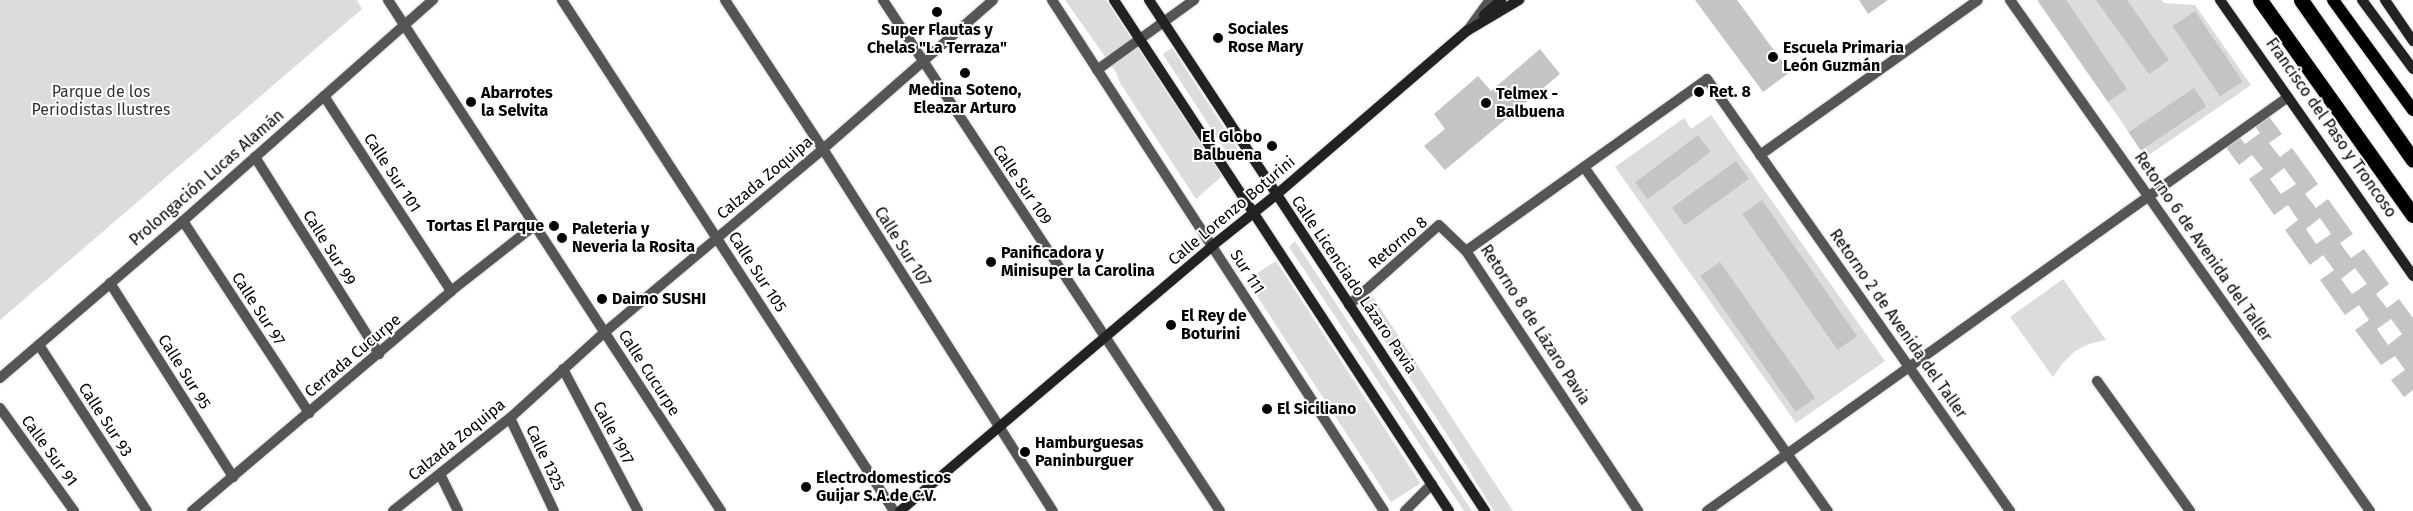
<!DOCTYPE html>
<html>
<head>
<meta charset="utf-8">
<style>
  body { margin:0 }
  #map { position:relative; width:2413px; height:511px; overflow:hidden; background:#fff; font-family:"Fira Sans",sans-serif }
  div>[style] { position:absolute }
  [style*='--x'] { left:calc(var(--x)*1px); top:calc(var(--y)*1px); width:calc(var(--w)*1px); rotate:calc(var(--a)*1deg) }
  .green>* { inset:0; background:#dcdcdc; transform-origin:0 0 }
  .building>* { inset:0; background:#c4c4c4; transform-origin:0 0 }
  .roads { filter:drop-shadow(0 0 1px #dbdbdb) drop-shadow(0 0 1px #dbdbdb) }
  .street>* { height:10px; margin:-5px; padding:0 5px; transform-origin:5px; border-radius:5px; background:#555 }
  .secondary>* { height:10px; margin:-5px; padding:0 5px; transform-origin:5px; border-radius:5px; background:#222 }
  .primary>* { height:12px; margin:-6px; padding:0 6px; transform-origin:6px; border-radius:6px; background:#000 }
  .highway>* { height:15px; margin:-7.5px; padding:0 7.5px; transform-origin:7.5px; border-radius:7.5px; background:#000 }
  .dots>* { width:14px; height:14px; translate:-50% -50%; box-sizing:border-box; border:2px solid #fff; border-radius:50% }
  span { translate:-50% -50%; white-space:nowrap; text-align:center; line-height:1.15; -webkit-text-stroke:4px #fff; paint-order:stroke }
  .poi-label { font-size:16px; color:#000; font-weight:700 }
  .left { translate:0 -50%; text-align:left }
  .right { translate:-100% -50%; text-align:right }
  .park-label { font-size:16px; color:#333 }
  .street-label { font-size:16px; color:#000 }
</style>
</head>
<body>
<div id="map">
  <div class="green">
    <div style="clip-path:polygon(0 0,357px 0,362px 9px,0 320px)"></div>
    <div style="clip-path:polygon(1065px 0,1106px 0,1222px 176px,1196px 199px,1120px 83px,1116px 72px)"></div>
    <div style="clip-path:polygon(2037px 0,2162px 0,2164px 3px,2195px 5px,2251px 85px,2146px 157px)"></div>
    <div style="left:1172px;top:48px;width:127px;height:11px;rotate:57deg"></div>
    <div style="clip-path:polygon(1711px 115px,1885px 361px,1796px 423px,1615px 167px,1684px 118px,1691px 129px)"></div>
    <div style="clip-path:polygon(1295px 241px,1472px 511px,1464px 511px,1289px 247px)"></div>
    <div style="left:1276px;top:261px;width:265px;height:35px;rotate:57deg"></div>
    <div style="clip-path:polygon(2063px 279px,2106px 340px,2089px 344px,2075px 351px,2062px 364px,2053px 377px,2010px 317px)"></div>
    <div style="clip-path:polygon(1371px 294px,1513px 511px,1494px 511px,1448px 436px,1360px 303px)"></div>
  </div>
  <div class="building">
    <div style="clip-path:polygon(1695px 0,1737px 0,1790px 72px,1763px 92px)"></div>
    <div style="clip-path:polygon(1859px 0,1888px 0,1868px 14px)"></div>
    <div style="clip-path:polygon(2039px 0,2066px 0,2127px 89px,2108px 102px,2038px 1px)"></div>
    <div style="clip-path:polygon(2096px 0,2127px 0,2169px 60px,2149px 74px)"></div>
    <div style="left:2195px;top:11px;width:85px;height:27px;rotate:56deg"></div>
    <div style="clip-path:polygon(1540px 49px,1560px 74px,1445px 170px,1424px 146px,1445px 129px,1434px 114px,1478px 76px,1491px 91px)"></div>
    <div style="left:2194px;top:88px;width:22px;height:79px;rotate:56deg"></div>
    <div style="clip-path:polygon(evenodd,2268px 115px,2282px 134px,2269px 143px,2280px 157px,2292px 148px,2318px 184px,2305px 194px,2316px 208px,2328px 199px,2353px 234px,2340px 243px,2351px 258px,2364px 249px,2389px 284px,2376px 294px,2387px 308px,2399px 299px,2413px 318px,2413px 390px,2404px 397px,2391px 380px,2405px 370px,2395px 356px,2381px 365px,2355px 330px,2369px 320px,2359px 305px,2345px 315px,2320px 280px,2334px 270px,2323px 255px,2310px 265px,2285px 230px,2298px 220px,2288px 205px,2274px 215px,2249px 179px,2263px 169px,2252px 155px,2239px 165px,2225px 146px,2239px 136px,2245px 144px,2260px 133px,2254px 125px,2268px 115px,2284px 168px,2296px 184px,2281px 194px,2270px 179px,2284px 168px,2268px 115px,2320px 218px,2331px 234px,2316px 244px,2306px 229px,2320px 218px,2268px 115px,2355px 268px,2367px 284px,2352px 294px,2341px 279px,2355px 268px,2268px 115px,2391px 319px,2402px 334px,2388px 345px,2377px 329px,2391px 319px)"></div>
    <div style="left:1698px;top:135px;width:21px;height:79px;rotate:53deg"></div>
    <div style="left:1736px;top:161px;width:22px;height:79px;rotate:54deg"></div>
    <div style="left:1762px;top:200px;width:166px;height:24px;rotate:55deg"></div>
    <div style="left:1720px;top:262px;width:166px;height:24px;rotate:55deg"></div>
  </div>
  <div class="roads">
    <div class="street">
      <div style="--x:388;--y:0;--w:610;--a:56.91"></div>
      <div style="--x:562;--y:0;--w:609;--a:56.99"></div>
      <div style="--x:725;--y:0;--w:178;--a:56.7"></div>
      <div style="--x:823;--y:149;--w:429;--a:57.6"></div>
      <div style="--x:883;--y:0;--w:612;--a:56.6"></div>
      <div style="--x:1052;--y:0;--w:609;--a:56.99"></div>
      <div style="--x:2010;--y:0;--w:625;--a:54.84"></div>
      <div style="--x:1468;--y:30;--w:37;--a:-54"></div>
      <div style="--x:1097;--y:70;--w:120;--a:-35.8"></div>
      <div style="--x:324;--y:96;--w:233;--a:56.9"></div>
      <div style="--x:1760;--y:155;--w:267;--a:-35.4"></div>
      <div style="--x:255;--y:157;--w:233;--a:57.8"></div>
      <div style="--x:1584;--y:167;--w:422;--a:54.7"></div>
      <div style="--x:183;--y:221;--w:230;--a:56.7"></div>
      <div style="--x:1466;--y:251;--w:296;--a:-35.5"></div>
      <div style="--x:1707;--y:79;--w:528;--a:54.95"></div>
      <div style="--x:110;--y:283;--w:230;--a:57.6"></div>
      <div style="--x:1349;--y:305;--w:120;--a:-41.6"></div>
      <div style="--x:1439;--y:225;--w:37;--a:44"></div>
      <div style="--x:1466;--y:251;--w:312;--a:56.5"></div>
      <div style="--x:39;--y:345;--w:198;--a:57"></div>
      <div style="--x:563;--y:369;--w:161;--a:62.2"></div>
      <div style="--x:0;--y:378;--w:241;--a:-40.6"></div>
      <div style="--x:183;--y:221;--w:334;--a:-41.5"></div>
      <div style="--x:2097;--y:381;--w:160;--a:54.4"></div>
      <div style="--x:0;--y:408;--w:127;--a:54.3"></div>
      <div style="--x:510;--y:418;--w:103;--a:64.7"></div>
      <div style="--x:440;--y:474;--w:41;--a:64.1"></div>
      <div style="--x:192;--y:511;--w:340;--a:-40.3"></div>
      <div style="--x:451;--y:291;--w:105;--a:-38.1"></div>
      <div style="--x:393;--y:511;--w:149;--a:-38.5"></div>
      <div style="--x:510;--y:418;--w:128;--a:-42.2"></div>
      <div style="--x:605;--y:332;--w:285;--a:-40"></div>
      <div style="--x:823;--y:149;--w:226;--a:-41.2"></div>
      <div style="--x:1405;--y:511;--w:38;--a:-45"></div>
      <div style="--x:1707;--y:511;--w:713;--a:-35.47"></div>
    </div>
    <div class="secondary">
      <div style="--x:1114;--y:0;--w:611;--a:56.75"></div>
      <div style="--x:1149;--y:0;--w:612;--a:56.67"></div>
      <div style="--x:2220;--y:0;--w:337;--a:55"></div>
      <div style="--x:2362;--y:0;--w:86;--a:53.5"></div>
      <div style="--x:2385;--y:0;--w:50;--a:55.7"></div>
      <div style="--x:1484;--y:15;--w:23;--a:-41"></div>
      <div style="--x:900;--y:511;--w:409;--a:-40.3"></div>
      <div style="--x:1212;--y:246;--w:82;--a:-38.6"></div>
      <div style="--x:1276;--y:195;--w:252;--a:-40.7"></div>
      <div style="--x:1467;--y:31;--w:61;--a:-30.8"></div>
    </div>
    <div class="primary">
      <div style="--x:2333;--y:0;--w:136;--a:54"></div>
    </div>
    <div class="highway">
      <div style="--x:2260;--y:0;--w:264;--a:54.6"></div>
      <div style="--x:2301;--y:0;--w:195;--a:55"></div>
    </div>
  </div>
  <div class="dots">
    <div style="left:937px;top:12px;background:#000"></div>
    <div style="left:1218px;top:38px;background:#000"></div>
    <div style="left:1773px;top:57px;background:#000"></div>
    <div style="left:965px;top:73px;background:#000"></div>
    <div style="left:1699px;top:92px;background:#000"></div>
    <div style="left:471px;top:102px;background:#000"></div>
    <div style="left:1486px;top:103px;background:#000"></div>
    <div style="left:1272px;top:146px;background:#000"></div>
    <div style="left:554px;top:226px;background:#000"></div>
    <div style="left:562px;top:238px;background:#000"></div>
    <div style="left:991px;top:262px;background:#000"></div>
    <div style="left:602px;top:299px;background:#000"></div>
    <div style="left:1171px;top:325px;background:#000"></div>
    <div style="left:1267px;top:409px;background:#000"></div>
    <div style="left:1025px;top:452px;background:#000"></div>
    <div style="left:806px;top:487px;background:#000"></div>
  </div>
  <div class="poi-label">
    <span class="left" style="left:1228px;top:38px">Sociales<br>Rose Mary</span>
    <span style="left:937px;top:39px">Super Flautas y<br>Chelas "La Terraza"</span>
    <span class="left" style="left:1783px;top:57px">Escuela Primaria<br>León Guzmán</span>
    <span style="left:965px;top:99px">Medina Soteno,<br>Eleazar Arturo</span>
    <span class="left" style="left:1709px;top:92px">Ret. 8</span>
    <span class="left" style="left:481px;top:102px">Abarrotes<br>la Selvita</span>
    <span class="left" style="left:1496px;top:103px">Telmex -<br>Balbuena</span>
    <span class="right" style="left:1262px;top:146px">El Globo<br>Balbuena</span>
    <span class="right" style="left:544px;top:226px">Tortas El Parque</span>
    <span class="left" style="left:572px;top:238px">Paleteria y<br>Neveria la Rosita</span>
    <span class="left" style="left:1001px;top:262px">Panificadora y<br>Minisuper la Carolina</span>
    <span class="left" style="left:612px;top:299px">Daimo SUSHI</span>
    <span class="left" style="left:1181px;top:325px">El Rey de<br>Boturini</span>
    <span class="left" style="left:1277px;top:409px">El Siciliano</span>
    <span class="left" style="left:1035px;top:452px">Hamburguesas<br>Paninburguer</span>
    <span class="left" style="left:816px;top:487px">Electrodomesticos<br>Guijar S.A.de C.V.</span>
  </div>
  <div class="park-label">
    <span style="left:101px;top:101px">Parque de los<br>Periodistas Ilustres</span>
  </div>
  <div class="street-label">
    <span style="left:2331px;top:128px;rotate:55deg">Francisco del Paso y Troncoso</span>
    <span style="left:392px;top:173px;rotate:57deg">Calle Sur 101</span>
    <span style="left:207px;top:178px;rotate:-41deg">Prolongación Lucas Alamán</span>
    <span style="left:765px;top:178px;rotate:-40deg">Calzada Zoquipa</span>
    <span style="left:1022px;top:185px;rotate:56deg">Calle Sur 109</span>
    <span style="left:1232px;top:211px;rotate:-40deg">Calle Lorenzo Boturini</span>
    <span style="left:1398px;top:243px;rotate:-40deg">Retorno 8</span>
    <span style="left:902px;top:247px;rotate:58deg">Calle Sur 107</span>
    <span style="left:2203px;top:247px;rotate:55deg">Retorno 6 de Avenida del Taller</span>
    <span style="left:329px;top:248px;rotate:58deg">Calle Sur 99</span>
    <span style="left:757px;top:272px;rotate:57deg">Calle Sur 105</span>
    <span style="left:1247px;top:272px;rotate:57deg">Sur 111</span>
    <span style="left:1354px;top:285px;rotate:56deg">Calle Licenciado Lázaro Pavia</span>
    <span style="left:258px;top:309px;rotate:57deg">Calle Sur 97</span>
    <span style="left:1898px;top:324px;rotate:55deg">Retorno 2 de Avenida del Taller</span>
    <span style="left:1535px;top:325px;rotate:57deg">Retorno 8 de Lázaro Pavia</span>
    <span style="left:353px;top:356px;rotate:-40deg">Cerrada Cucurpe</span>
    <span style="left:184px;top:372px;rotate:58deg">Calle Sur 95</span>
    <span style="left:649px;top:373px;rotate:57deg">Calle Cucurpe</span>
    <span style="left:105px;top:420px;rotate:57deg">Calle Sur 93</span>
    <span style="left:613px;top:433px;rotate:62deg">Calle 1917</span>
    <span style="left:457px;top:440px;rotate:-39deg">Calzada Zoquipa</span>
    <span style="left:49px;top:451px;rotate:54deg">Calle Sur 91</span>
    <span style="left:545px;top:458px;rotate:65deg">Calle 1325</span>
  </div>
</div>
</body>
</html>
